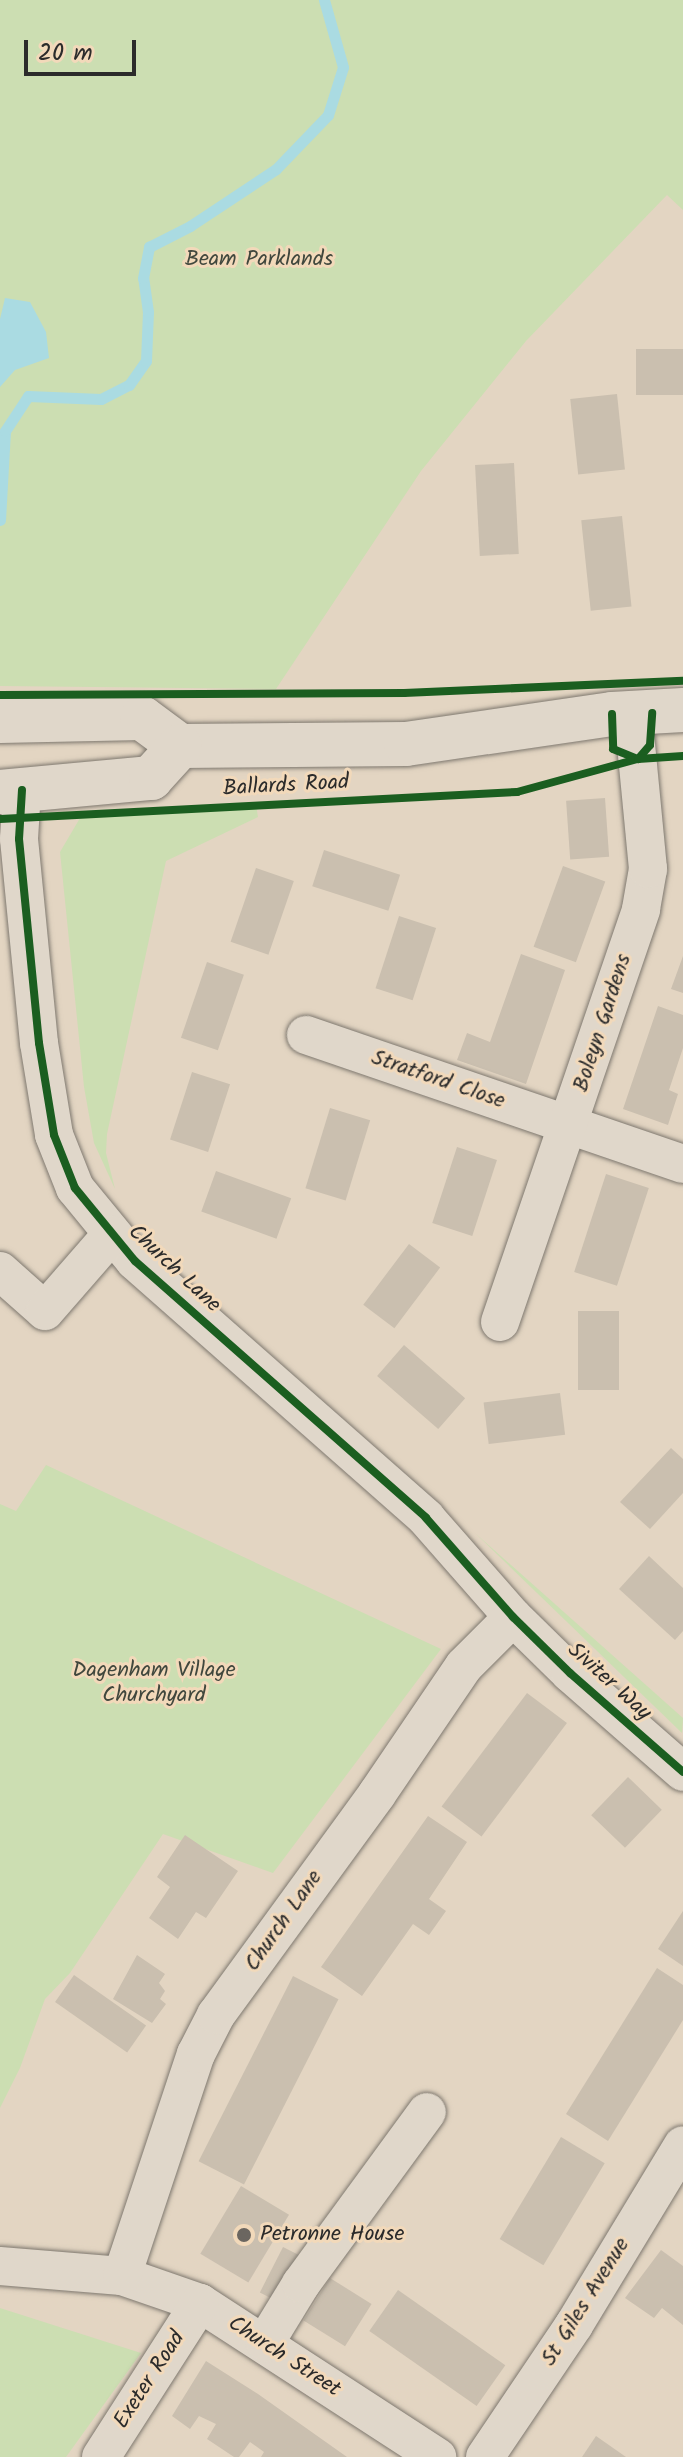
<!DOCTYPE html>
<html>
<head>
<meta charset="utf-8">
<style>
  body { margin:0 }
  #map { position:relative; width:683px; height:2457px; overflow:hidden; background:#e3d5c2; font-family:Kalam,sans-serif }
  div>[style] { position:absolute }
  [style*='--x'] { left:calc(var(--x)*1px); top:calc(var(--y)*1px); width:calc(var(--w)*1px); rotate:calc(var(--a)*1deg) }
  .green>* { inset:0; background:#ccdeb2 }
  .water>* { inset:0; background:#aadbe2 }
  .stream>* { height:11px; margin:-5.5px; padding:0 5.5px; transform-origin:5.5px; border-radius:5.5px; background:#aadbe2 }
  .building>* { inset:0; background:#cabfaf; transform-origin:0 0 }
  .roads { filter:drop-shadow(0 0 2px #7e786f) drop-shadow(0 0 2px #7e786f) }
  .minor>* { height:38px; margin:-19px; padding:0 19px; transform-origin:19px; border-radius:19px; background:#e0d7ca }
  .major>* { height:44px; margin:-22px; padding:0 22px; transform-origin:22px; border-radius:22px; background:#e0d7ca }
  .cycleway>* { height:8px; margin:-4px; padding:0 4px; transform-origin:4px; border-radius:4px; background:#1b5e20 }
  .dots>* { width:22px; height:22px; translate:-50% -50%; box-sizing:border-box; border:4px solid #f2d9ba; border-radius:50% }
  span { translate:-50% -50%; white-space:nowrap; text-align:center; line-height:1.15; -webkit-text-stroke:6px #f2d9ba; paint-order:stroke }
  .park-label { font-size:22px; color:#40473d }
  .street-label { font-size:22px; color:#2b2b2b }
  .poi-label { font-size:22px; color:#2b2b2b }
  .left { translate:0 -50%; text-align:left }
  .scale { position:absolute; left:24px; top:40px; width:112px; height:36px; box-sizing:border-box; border:4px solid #2b2b2b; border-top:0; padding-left:10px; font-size:24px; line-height:28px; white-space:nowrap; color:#2b2b2b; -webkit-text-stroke:6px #f2d9ba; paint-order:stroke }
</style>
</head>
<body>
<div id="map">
  <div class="green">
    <div style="clip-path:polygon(0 0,683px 0,683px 210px,667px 195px,526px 341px,421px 471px,276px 689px,0 686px)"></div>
    <div style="clip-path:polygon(256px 804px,258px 817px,166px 861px,107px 1134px,106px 1153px,115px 1189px,94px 1143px,84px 1087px,60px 852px,80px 818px)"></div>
    <div style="clip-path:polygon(46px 1465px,441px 1649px,273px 1873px,163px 1834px,70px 1973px,45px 1999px,20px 2068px,0 2108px,0 1504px,16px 1511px)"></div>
    <div style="clip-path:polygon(475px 1533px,683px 1718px,682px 1733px)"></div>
    <div style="clip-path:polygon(0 2308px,141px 2353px,66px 2457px,0 2457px)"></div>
  </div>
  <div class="water">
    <div style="clip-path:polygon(5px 298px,30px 302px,46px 332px,49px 358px,15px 370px,0 387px,0 319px)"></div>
  </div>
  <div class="stream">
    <div style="--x:0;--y:520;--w:89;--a:-86.8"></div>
    <div style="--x:5;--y:431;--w:42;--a:-56.7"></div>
    <div style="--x:28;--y:396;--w:73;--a:2.4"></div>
    <div style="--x:101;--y:399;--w:31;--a:-27"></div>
    <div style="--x:129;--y:385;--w:29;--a:-55"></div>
    <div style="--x:146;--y:361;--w:49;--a:-87.7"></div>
    <div style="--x:148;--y:312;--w:34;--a:-98"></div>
    <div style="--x:143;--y:278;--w:32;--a:-79"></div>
    <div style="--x:149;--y:247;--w:46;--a:-27.1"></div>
    <div style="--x:190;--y:226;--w:103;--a:-33.5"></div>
    <div style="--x:276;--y:169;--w:75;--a:-46.1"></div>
    <div style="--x:328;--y:115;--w:50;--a:-72.6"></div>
    <div style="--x:343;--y:67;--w:70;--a:-105.8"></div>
  </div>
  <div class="building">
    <div style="left:683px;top:349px;width:46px;height:47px;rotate:90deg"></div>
    <div style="left:617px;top:394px;width:76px;height:47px;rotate:84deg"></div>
    <div style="left:514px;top:463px;width:91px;height:39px;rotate:87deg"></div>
    <div style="left:622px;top:516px;width:91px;height:41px;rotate:84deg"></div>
    <div style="left:605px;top:798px;width:59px;height:39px;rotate:86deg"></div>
    <div style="left:324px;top:850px;width:80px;height:38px;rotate:18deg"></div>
    <div style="left:563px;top:866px;width:45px;height:86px;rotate:20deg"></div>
    <div style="left:256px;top:868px;width:40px;height:78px;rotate:19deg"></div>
    <div style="left:399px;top:916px;width:39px;height:76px;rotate:18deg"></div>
    <div style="clip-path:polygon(521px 954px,565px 970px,526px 1084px,457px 1060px,467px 1033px,490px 1042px)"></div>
    <div style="clip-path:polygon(683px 956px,683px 993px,671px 989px)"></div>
    <div style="left:207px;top:962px;width:39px;height:80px;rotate:19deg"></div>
    <div style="clip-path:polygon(658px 1006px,683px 1015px,683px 1048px,669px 1090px,678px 1094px,668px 1125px,623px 1109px)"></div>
    <div style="left:192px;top:1072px;width:40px;height:71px;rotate:18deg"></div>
    <div style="left:330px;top:1108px;width:42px;height:84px;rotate:17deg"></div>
    <div style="left:457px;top:1147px;width:42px;height:80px;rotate:18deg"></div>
    <div style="left:216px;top:1171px;width:80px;height:43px;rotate:20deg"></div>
    <div style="left:606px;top:1174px;width:45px;height:103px;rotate:18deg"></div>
    <div style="left:409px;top:1244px;width:39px;height:76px;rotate:37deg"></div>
    <div style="left:578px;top:1311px;width:41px;height:79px"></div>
    <div style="left:404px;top:1345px;width:81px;height:41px;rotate:41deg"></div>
    <div style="left:560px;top:1393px;width:42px;height:77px;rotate:83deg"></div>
    <div style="clip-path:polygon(671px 1448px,683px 1459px,683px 1493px,650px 1529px,620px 1502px)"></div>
    <div style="clip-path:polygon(649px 1556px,683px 1588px,683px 1631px,675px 1640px,619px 1589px)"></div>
    <div style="left:527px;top:1693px;width:50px;height:142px;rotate:37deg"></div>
    <div style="left:628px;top:1777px;width:47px;height:53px;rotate:44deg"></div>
    <div style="clip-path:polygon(428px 1816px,467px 1842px,429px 1899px,446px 1911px,429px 1935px,413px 1924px,362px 1996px,321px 1967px)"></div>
    <div style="clip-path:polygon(185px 1835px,238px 1871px,206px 1918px,196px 1912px,178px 1939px,149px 1918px,170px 1887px,157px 1877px)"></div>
    <div style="clip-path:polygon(683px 1911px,683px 1966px,658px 1949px)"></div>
    <div style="clip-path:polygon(137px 1955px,165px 1974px,159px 1983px,165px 1991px,160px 1999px,166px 2004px,152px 2023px,113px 1999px)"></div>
    <div style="clip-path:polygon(657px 1968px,683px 1985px,683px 2020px,608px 2141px,566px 2114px)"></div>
    <div style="left:74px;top:1975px;width:88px;height:33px;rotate:35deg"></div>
    <div style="left:293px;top:1976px;width:51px;height:208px;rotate:27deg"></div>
    <div style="left:561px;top:2137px;width:51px;height:119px;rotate:31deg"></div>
    <div style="left:241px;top:2186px;width:56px;height:79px;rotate:31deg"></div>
    <div style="left:283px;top:2247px;width:25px;height:51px;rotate:27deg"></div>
    <div style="clip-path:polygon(661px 2250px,683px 2266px,683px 2325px,662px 2308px,654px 2318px,625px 2298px)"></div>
    <div style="left:330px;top:2278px;width:49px;height:50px;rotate:32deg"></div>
    <div style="left:398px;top:2290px;width:131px;height:50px;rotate:35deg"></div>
    <div style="clip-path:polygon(206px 2361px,258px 2394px,347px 2457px,261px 2457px,264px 2452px,250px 2442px,239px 2457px,234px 2457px,207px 2439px,216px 2424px,199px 2416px,190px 2429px,172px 2416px)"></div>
    <div style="clip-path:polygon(596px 2436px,626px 2457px,582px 2457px)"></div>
  </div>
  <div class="roads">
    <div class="minor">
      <div style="--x:22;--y:790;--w:49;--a:93.5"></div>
      <div style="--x:19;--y:839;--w:205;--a:84.4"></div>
      <div style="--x:39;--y:1043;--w:93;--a:80.7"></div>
      <div style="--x:54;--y:1135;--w:57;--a:68.4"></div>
      <div style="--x:75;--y:1188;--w:94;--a:50.6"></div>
      <div style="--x:135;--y:1261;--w:388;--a:41.4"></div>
      <div style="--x:426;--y:1518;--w:132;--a:48.7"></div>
      <div style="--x:513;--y:1617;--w:80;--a:44.5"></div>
      <div style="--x:570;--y:1673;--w:150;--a:41.2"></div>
      <div style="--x:306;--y:1035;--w:398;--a:18.9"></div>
      <div style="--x:0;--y:1271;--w:60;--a:41.6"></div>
      <div style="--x:45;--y:1311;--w:101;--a:-49"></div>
      <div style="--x:500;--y:1322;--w:436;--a:-71.1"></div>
      <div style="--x:641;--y:909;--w:41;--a:-80.1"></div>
      <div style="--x:648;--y:869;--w:156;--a:-95.5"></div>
      <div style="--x:0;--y:2266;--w:122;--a:4.7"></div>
      <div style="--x:122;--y:2276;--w:83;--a:19.1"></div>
      <div style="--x:200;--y:2303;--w:283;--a:33"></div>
      <div style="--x:122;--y:2276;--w:234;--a:-71.6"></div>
      <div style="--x:196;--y:2054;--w:44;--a:-62.9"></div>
      <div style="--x:216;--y:2015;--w:273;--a:-53.9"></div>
      <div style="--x:377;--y:1794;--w:155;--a:-55.8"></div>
      <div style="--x:464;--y:1666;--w:69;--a:-45"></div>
      <div style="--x:265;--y:2343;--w:69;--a:-58.6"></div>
      <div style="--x:301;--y:2284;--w:213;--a:-53.8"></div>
      <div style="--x:101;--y:2457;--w:183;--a:-57.3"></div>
      <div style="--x:485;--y:2457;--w:159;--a:-56"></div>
      <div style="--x:574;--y:2325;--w:210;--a:-58.8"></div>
    </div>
    <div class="major">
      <div style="--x:0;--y:721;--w:142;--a:-1.2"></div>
      <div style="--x:142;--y:718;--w:47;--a:36.4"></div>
      <div style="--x:180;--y:746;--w:226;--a:-0.5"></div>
      <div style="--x:406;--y:744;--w:208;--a:-8.3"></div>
      <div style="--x:612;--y:714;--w:71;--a:-3.2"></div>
      <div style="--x:0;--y:792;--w:152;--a:-5.3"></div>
      <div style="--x:151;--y:778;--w:43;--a:-47.8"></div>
    </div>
  </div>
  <div class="cycleway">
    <div style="--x:0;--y:695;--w:404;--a:-0.3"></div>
    <div style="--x:404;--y:693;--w:279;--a:-2.5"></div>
    <div style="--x:612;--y:714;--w:35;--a:88"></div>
    <div style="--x:613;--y:749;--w:27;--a:22"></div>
    <div style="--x:638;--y:759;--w:18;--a:-49"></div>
    <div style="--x:650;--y:745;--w:32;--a:-86"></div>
    <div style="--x:22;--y:790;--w:49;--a:93.5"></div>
    <div style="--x:19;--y:839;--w:205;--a:84.4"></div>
    <div style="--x:39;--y:1043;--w:93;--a:80.7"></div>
    <div style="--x:54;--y:1135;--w:57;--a:68.4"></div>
    <div style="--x:75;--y:1188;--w:94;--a:50.6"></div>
    <div style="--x:135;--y:1261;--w:388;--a:41.4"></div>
    <div style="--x:426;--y:1518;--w:132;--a:48.7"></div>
    <div style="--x:513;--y:1617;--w:80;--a:44.5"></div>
    <div style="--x:570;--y:1673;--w:150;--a:41.2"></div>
    <div style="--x:0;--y:819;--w:518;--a:-2.99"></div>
    <div style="--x:517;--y:792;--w:125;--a:-15.3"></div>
    <div style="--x:638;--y:759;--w:45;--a:-3.8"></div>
  </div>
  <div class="dots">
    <div style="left:244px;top:2235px;background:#6b6660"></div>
  </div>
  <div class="park-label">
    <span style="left:259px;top:260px">Beam Parklands</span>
    <span style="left:154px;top:1683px">Dagenham Village<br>Churchyard</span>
  </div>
  <div class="street-label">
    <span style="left:286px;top:786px;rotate:-3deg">Ballards Road</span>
    <span style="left:603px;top:1023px;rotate:-72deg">Boleyn Gardens</span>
    <span style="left:438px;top:1080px;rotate:19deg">Stratford Close</span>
    <span style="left:174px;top:1269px;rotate:43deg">Church Lane</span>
    <span style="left:609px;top:1682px;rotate:42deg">Siviter Way</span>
    <span style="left:284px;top:1921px;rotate:-55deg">Church Lane</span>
    <span style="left:586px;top:2302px;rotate:-58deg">St Giles Avenue</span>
    <span style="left:284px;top:2357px;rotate:33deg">Church Street</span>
    <span style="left:150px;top:2380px;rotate:-57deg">Exeter Road</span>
  </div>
  <div class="poi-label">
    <span class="left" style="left:260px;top:2235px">Petronne House</span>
  </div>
  <div class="scale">20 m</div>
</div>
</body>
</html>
